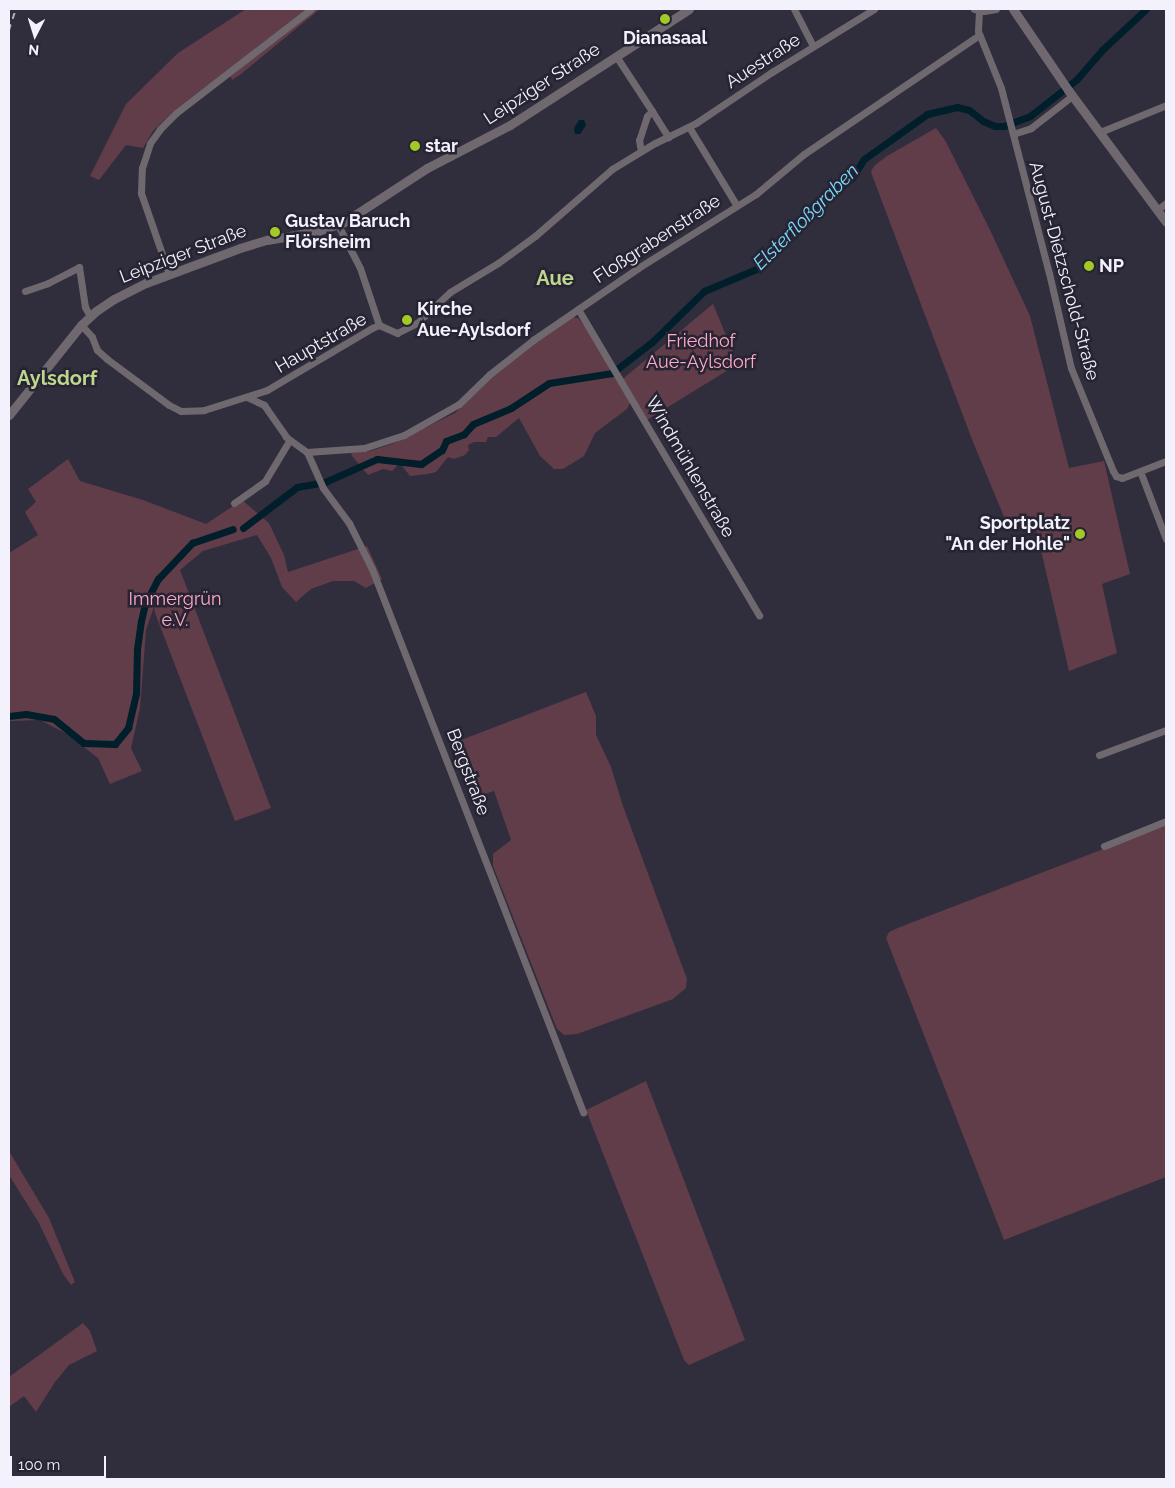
<!DOCTYPE html>
<html>
<head>
<meta charset="utf-8">
<style>
  body { margin:0 }
  #map { position:relative; width:1175px; height:1488px; overflow:hidden; background:#302d3d; font-family:Raleway,sans-serif }
  div>[style] { position:absolute }
  [style*='--x'] { left:calc(var(--x)*1px); top:calc(var(--y)*1px); width:calc(var(--w)*1px); rotate:calc(var(--a)*1deg) }
  .green>* { inset:0; background:#613d49 }
  .water>* { inset:0; background:#001f2a }
  .canal>* { height:7px; margin:-3.5px; padding:0 3.5px; transform-origin:3.5px; border-radius:3.5px; background:#001f2a }
  .minor>* { height:7px; margin:-3.5px; padding:0 3.5px; transform-origin:3.5px; border-radius:3.5px; background:#6f696f }
  .tertiary>* { height:9px; margin:-4.5px; padding:0 4.5px; transform-origin:4.5px; border-radius:4.5px; background:#6f696f }
  .rail>* { height:2px; margin-top:-1px; transform-origin:0; background:repeating-linear-gradient(90deg,#b0aebb 0 6px,transparent 0 12px) }
  .dots>* { width:14px; height:14px; translate:-50% -50%; box-sizing:border-box; border:2px solid #262432; border-radius:50% }
  span { translate:-50% -50%; white-space:nowrap; text-align:center; line-height:1.15; -webkit-text-stroke:5px #262432; paint-order:stroke }
  .poi-label { font-size:18px; color:#f3f1fc; font-weight:700 }
  .left { translate:0 -50%; text-align:left }
  .right { translate:-100% -50%; text-align:right }
  .street-label { font-size:18px; color:#f3f1fc }
  .park-label { font-size:18px; color:#ffaac6 }
  .water-label { font-size:19px; color:#79dbff; font-style:italic }
  .quarter-label { font-size:20px; color:#bed68d; font-weight:700 }
  .frame { position:absolute; inset:0; border:10px solid #f3f1fc; pointer-events:none }
  .north { position:absolute; left:10px; top:10px; width:50px; height:50px; -webkit-text-stroke:4px #262432; paint-order:stroke; rotate:185deg; font-size:14px; font-weight:700; line-height:20px; text-align:center; color:#f3f1fc }
  .north::after { content:''; display:block; margin:auto; width:18px; height:22px; background:#f3f1fc; clip-path:polygon(50% 0,100% 100%,50% 72%,0 100%) }
  .scale { position:absolute; left:10px; top:1456px; width:96px; height:22px; box-sizing:border-box; border:2px solid #f3f1fc; border-top:0; padding-left:6px; font-size:15px; line-height:18px; white-space:nowrap; color:#f3f1fc; -webkit-text-stroke:4px #262432; paint-order:stroke }
</style>
</head>
<body>
<div id="map">
  <div class="green">
    <div style="clip-path:polygon(246px 9px,320px 9px,241px 74px,232px 80px,228px 70px,175px 110px,153px 131px,143px 148px,126px 145px,99px 180px,90px 176px,126px 104px,178px 53px)"></div>
    <div style="clip-path:polygon(936px 128px,945px 140px,991px 232px,1030px 316px,1069px 468px,1104px 461px,1130px 574px,1102px 584px,1117px 653px,1069px 671px,1034px 520px,1007px 524px,973px 442px,872px 175px,871px 171px,875px 165px,887px 156px)"></div>
    <div style="clip-path:polygon(713px 304px,738px 364px,642px 423px,630px 403px,627px 409px,595px 433px,584px 456px,563px 469px,554px 469px,540px 456px,519px 418px,496px 437px,488px 437px,486px 442px,474px 442px,468px 445px,469px 450px,465px 455px,454px 459px,448px 457px,436px 472px,428px 474px,410px 476px,400px 463px,392px 471px,383px 469px,368px 475px,352px 456px,351px 453px,370px 451px,392px 444px,455px 413px,492px 376px,530px 345px,572px 317px,578px 318px,587px 328px,619px 382px)"></div>
    <div style="clip-path:polygon(68px 459px,80px 481px,143px 500px,206px 524px,242px 500px,269px 523px,284px 555px,288px 572px,367px 546px,382px 579px,366px 588px,354px 581px,333px 581px,311px 589px,296px 602px,282px 587px,271px 558px,257px 535px,203px 551px,180px 570px,271px 808px,235px 821px,155px 613px,154px 607px,146px 630px,140px 708px,131px 748px,142px 771px,110px 784px,98px 758px,67px 734px,40px 720px,9px 721px,9px 553px,38px 535px,25px 512px,36px 502px,28px 489px)"></div>
    <div style="clip-path:polygon(586px 692px,596px 716px,596px 735px,611px 767px,623px 806px,687px 979px,686px 988px,673px 999px,577px 1034px,564px 1035px,557px 1029px,493px 866px,493px 854px,511px 840px,494px 791px,475px 797px,469px 794px,456px 759px,456px 742px)"></div>
    <div style="clip-path:polygon(1166px 825px,1166px 1177px,1004px 1240px,886px 938px,889px 932px,900px 927px)"></div>
    <div style="clip-path:polygon(646px 1081px,745px 1340px,689px 1365px,684px 1360px,586px 1110px)"></div>
    <div style="clip-path:polygon(9px 1151px,49px 1218px,75px 1282px,71px 1285px,63px 1274px,39px 1223px,9px 1175px)"></div>
    <div style="clip-path:polygon(83px 1323px,90px 1331px,97px 1351px,69px 1365px,55px 1382px,36px 1412px,24px 1396px,9px 1407px,9px 1377px)"></div>
  </div>
  <div class="water">
    <div style="clip-path:polygon(579px 120px,584px 120px,586px 125px,580px 134px,575px 134px,574px 128px)"></div>
  </div>
  <div class="canal">
    <div style="--x:243;--y:528;--w:68;--a:-37.2"></div>
    <div style="--x:297;--y:487;--w:28;--a:-10"></div>
    <div style="--x:325;--y:482;--w:57;--a:-23.9"></div>
    <div style="--x:377;--y:459;--w:44;--a:6.5"></div>
    <div style="--x:421;--y:464;--w:25;--a:-34"></div>
    <div style="--x:442;--y:450;--w:10;--a:-66"></div>
    <div style="--x:446;--y:441;--w:19;--a:-21"></div>
    <div style="--x:464;--y:434;--w:13;--a:-48"></div>
    <div style="--x:473;--y:424;--w:41;--a:-22.8"></div>
    <div style="--x:511;--y:408;--w:45;--a:-33.3"></div>
    <div style="--x:549;--y:383;--w:64;--a:-9"></div>
    <div style="--x:612;--y:373;--w:51;--a:-37.8"></div>
    <div style="--x:652;--y:342;--w:73;--a:-44.4"></div>
    <div style="--x:704;--y:291;--w:60;--a:-22.7"></div>
    <div style="--x:759;--y:268;--w:75;--a:-49.9"></div>
    <div style="--x:807;--y:211;--w:56;--a:-36.3"></div>
    <div style="--x:852;--y:178;--w:22;--a:-58"></div>
    <div style="--x:864;--y:159;--w:77;--a:-35.5"></div>
    <div style="--x:927;--y:114;--w:31;--a:-13"></div>
    <div style="--x:957;--y:107;--w:12;--a:14"></div>
    <div style="--x:969;--y:110;--w:18;--a:38"></div>
    <div style="--x:983;--y:121;--w:13;--a:23"></div>
    <div style="--x:995;--y:126;--w:9;--a:0"></div>
    <div style="--x:1004;--y:126;--w:28;--a:-21"></div>
    <div style="--x:1030;--y:116;--w:60;--a:-38.2"></div>
    <div style="--x:1077;--y:79;--w:38;--a:-49"></div>
    <div style="--x:1102;--y:50;--w:60;--a:-43"></div>
    <div style="--x:9;--y:716;--w:17;--a:-7"></div>
    <div style="--x:26;--y:714;--w:28;--a:10"></div>
    <div style="--x:54;--y:719;--w:38;--a:39"></div>
    <div style="--x:84;--y:743;--w:31;--a:2"></div>
    <div style="--x:115;--y:744;--w:21;--a:-51"></div>
    <div style="--x:128;--y:728;--w:36;--a:-77"></div>
    <div style="--x:136;--y:693;--w:44;--a:-88.7"></div>
    <div style="--x:137;--y:649;--w:28;--a:-82"></div>
    <div style="--x:141;--y:621;--w:17;--a:-77"></div>
    <div style="--x:145;--y:604;--w:28;--a:-63"></div>
    <div style="--x:158;--y:579;--w:50;--a:-46.6"></div>
    <div style="--x:192;--y:543;--w:43;--a:-18.9"></div>
  </div>
  <div class="minor">
    <div style="--x:794;--y:9;--w:42;--a:62.8"></div>
    <div style="--x:974;--y:9;--w:10;--a:11"></div>
    <div style="--x:984;--y:11;--w:12;--a:-9"></div>
    <div style="--x:979;--y:11;--w:20;--a:93"></div>
    <div style="--x:978;--y:31;--w:61;--a:68"></div>
    <div style="--x:1001;--y:88;--w:191;--a:75.5"></div>
    <div style="--x:1049;--y:273;--w:98;--a:77"></div>
    <div style="--x:1071;--y:368;--w:111;--a:67.8"></div>
    <div style="--x:1113;--y:471;--w:6;--a:59"></div>
    <div style="--x:1116;--y:476;--w:6;--a:18"></div>
    <div style="--x:1122;--y:478;--w:47;--a:-21.1"></div>
    <div style="--x:616;--y:56;--w:66;--a:56.8"></div>
    <div style="--x:652;--y:111;--w:7;--a:135"></div>
    <div style="--x:647;--y:116;--w:25;--a:108"></div>
    <div style="--x:639;--y:140;--w:11;--a:80"></div>
    <div style="--x:652;--y:111;--w:31;--a:58"></div>
    <div style="--x:689;--y:127;--w:92;--a:58.7"></div>
    <div style="--x:1100;--y:132;--w:71;--a:-22.2"></div>
    <div style="--x:1013;--y:134;--w:19;--a:-18"></div>
    <div style="--x:1031;--y:128;--w:52;--a:-38"></div>
    <div style="--x:1157;--y:210;--w:11;--a:-38"></div>
    <div style="--x:338;--y:225;--w:48;--a:62.9"></div>
    <div style="--x:360;--y:268;--w:60;--a:71.6"></div>
    <div style="--x:169;--y:274;--w:86;--a:-109.1"></div>
    <div style="--x:141;--y:193;--w:25;--a:-88"></div>
    <div style="--x:142;--y:168;--w:26;--a:-72"></div>
    <div style="--x:150;--y:143;--w:17;--a:-54"></div>
    <div style="--x:160;--y:129;--w:23;--a:-45"></div>
    <div style="--x:176;--y:113;--w:170;--a:-37.6"></div>
    <div style="--x:25;--y:291;--w:24;--a:-19"></div>
    <div style="--x:48;--y:283;--w:35;--a:-27"></div>
    <div style="--x:79;--y:267;--w:40;--a:81.5"></div>
    <div style="--x:85;--y:307;--w:10;--a:61"></div>
    <div style="--x:578;--y:309;--w:356;--a:59.4"></div>
    <div style="--x:81;--y:325;--w:16;--a:47"></div>
    <div style="--x:92;--y:337;--w:14;--a:69"></div>
    <div style="--x:97;--y:350;--w:13;--a:42"></div>
    <div style="--x:107;--y:359;--w:77;--a:36.6"></div>
    <div style="--x:169;--y:405;--w:13;--a:27"></div>
    <div style="--x:181;--y:411;--w:23;--a:-2"></div>
    <div style="--x:204;--y:410;--w:66;--a:-17.6"></div>
    <div style="--x:267;--y:390;--w:122;--a:-30.6"></div>
    <div style="--x:372;--y:328;--w:8;--a:-23"></div>
    <div style="--x:379;--y:325;--w:20;--a:24"></div>
    <div style="--x:397;--y:333;--w:22;--a:-27"></div>
    <div style="--x:417;--y:323;--w:45;--a:-43.2"></div>
    <div style="--x:450;--y:292;--w:56;--a:-31.1"></div>
    <div style="--x:498;--y:263;--w:46;--a:-36.1"></div>
    <div style="--x:535;--y:236;--w:102;--a:-41"></div>
    <div style="--x:612;--y:169;--w:50;--a:-31.2"></div>
    <div style="--x:655;--y:143;--w:46;--a:-26"></div>
    <div style="--x:696;--y:123;--w:92;--a:-33.9"></div>
    <div style="--x:772;--y:72;--w:120;--a:-31.7"></div>
    <div style="--x:247;--y:397;--w:19;--a:25"></div>
    <div style="--x:264;--y:405;--w:39;--a:55"></div>
    <div style="--x:286;--y:437;--w:26;--a:36"></div>
    <div style="--x:307;--y:452;--w:57;--a:-4"></div>
    <div style="--x:364;--y:448;--w:42;--a:-18"></div>
    <div style="--x:404;--y:435;--w:63;--a:-29.4"></div>
    <div style="--x:459;--y:404;--w:43;--a:-44.1"></div>
    <div style="--x:490;--y:374;--w:55;--a:-38.3"></div>
    <div style="--x:533;--y:340;--w:127;--a:-34.4"></div>
    <div style="--x:638;--y:268;--w:139;--a:-32.1"></div>
    <div style="--x:756;--y:194;--w:62;--a:-39.8"></div>
    <div style="--x:804;--y:154;--w:212;--a:-34.2"></div>
    <div style="--x:307;--y:452;--w:39;--a:66"></div>
    <div style="--x:323;--y:488;--w:44;--a:53.4"></div>
    <div style="--x:349;--y:523;--w:51;--a:63.4"></div>
    <div style="--x:372;--y:569;--w:583;--a:68.76"></div>
    <div style="--x:1140;--y:471;--w:73;--a:69.1"></div>
    <div style="--x:234;--y:503;--w:38;--a:-35"></div>
    <div style="--x:265;--y:481;--w:47;--a:-59"></div>
    <div style="--x:1099;--y:755;--w:72;--a:-20.5"></div>
    <div style="--x:1104;--y:846;--w:67;--a:-22"></div>
  </div>
  <div class="tertiary">
    <div style="--x:1013;--y:9;--w:98;--a:55.8"></div>
    <div style="--x:1068;--y:90;--w:164;--a:53.4"></div>
    <div style="--x:9;--y:415;--w:115;--a:-51.3"></div>
    <div style="--x:81;--y:325;--w:21;--a:-43"></div>
    <div style="--x:96;--y:311;--w:22;--a:-34"></div>
    <div style="--x:114;--y:299;--w:36;--a:-27"></div>
    <div style="--x:146;--y:283;--w:100;--a:-20.4"></div>
    <div style="--x:240;--y:248;--w:28;--a:-17"></div>
    <div style="--x:267;--y:240;--w:52;--a:-10"></div>
    <div style="--x:318;--y:231;--w:28;--a:-19"></div>
    <div style="--x:344;--y:222;--w:99;--a:-33"></div>
    <div style="--x:427;--y:168;--w:93;--a:-27.4"></div>
    <div style="--x:510;--y:125;--w:213;--a:-32.9"></div>
  </div>
  <div class="rail">
    <div style="--x:9;--y:30;--w:22;--a:-72"></div>
  </div>
  <div class="dots">
    <div style="left:665px;top:19px;background:#a2c928"></div>
    <div style="left:415px;top:146px;background:#a2c928"></div>
    <div style="left:275px;top:232px;background:#a2c928"></div>
    <div style="left:1089px;top:266px;background:#a2c928"></div>
    <div style="left:407px;top:320px;background:#a2c928"></div>
    <div style="left:1080px;top:534px;background:#a2c928"></div>
  </div>
  <div class="poi-label">
    <span style="left:665px;top:38px">Dianasaal</span>
    <span class="left" style="left:425px;top:146px">star</span>
    <span class="left" style="left:285px;top:232px">Gustav Baruch<br>Flörsheim</span>
    <span class="left" style="left:1099px;top:266px">NP</span>
    <span class="left" style="left:417px;top:320px">Kirche<br>Aue-Aylsdorf</span>
    <span class="right" style="left:1070px;top:534px">Sportplatz<br>"An der Hohle"</span>
  </div>
  <div class="street-label">
    <span style="left:763px;top:61px;rotate:-33deg">Auestraße</span>
    <span style="left:542px;top:84px;rotate:-33deg">Leipziger Straße</span>
    <span style="left:657px;top:239px;rotate:-33deg">Floßgrabenstraße</span>
    <span style="left:183px;top:254px;rotate:-21deg">Leipziger Straße</span>
    <span style="left:1064px;top:271px;rotate:75deg">August-Dietzschold-Straße</span>
    <span style="left:321px;top:343px;rotate:-30deg">Hauptstraße</span>
    <span style="left:690px;top:467px;rotate:60deg">Windmühlenstraße</span>
    <span style="left:468px;top:772px;rotate:69deg">Bergstraße</span>
  </div>
  <div class="park-label">
    <span style="left:701px;top:352px">Friedhof<br>Aue-Aylsdorf</span>
    <span style="left:175px;top:610px">Immergrün<br>e.V.</span>
  </div>
  <div class="water-label">
    <span style="left:806px;top:217px;rotate:-45deg">Elsterfloßgraben</span>
  </div>
  <div class="quarter-label">
    <span style="left:555px;top:278px">Aue</span>
    <span style="left:57px;top:378px">Aylsdorf</span>
  </div>
  <div class="frame"></div>
  <div class="north">N</div>
  <div class="scale">100 m</div>
</div>
</body>
</html>
